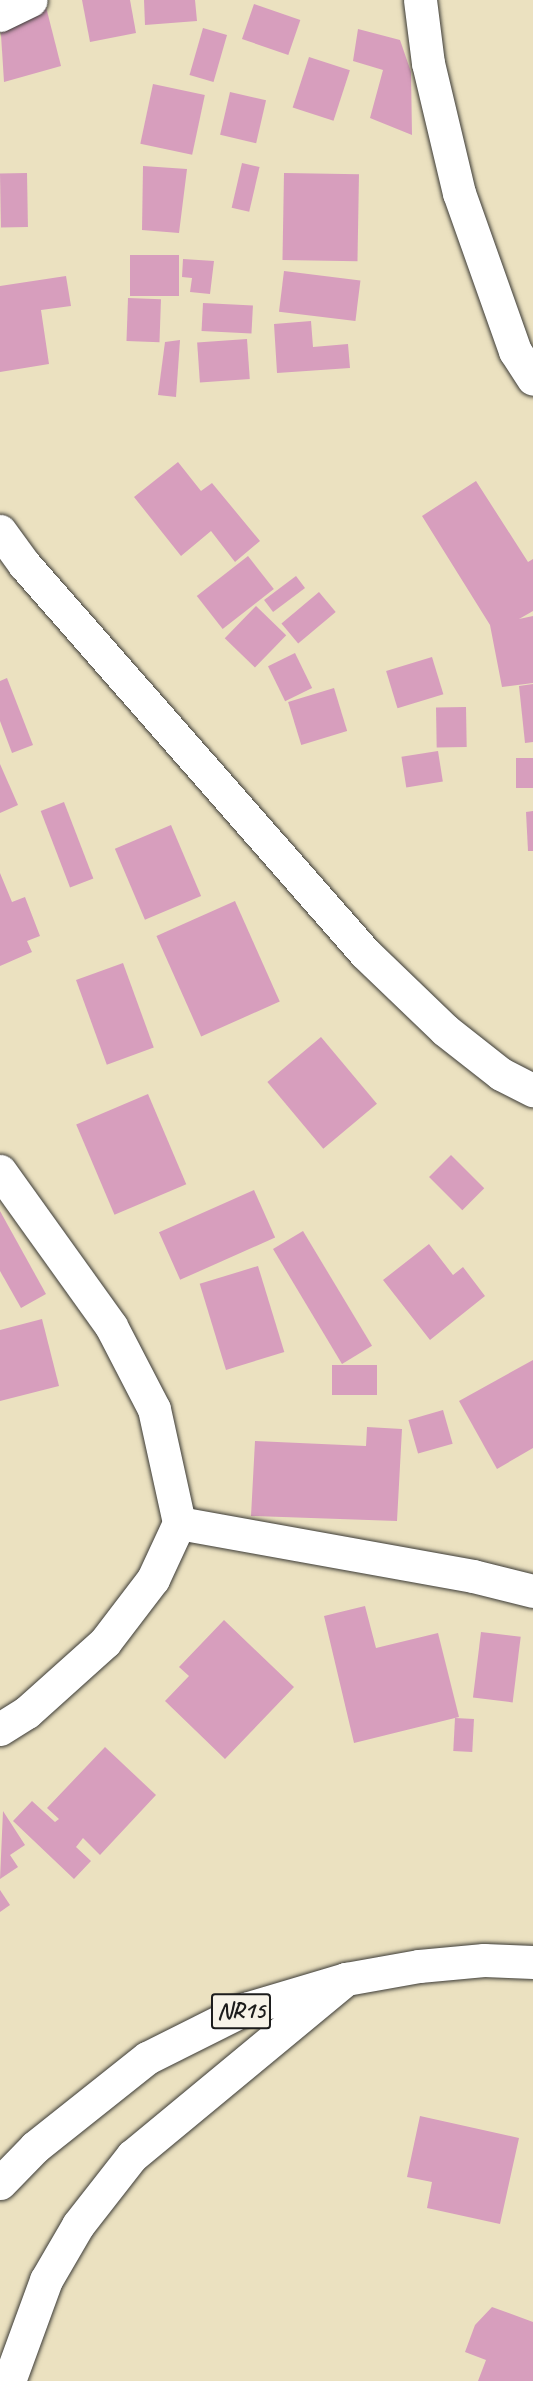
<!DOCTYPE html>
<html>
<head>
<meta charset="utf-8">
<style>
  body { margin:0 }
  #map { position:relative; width:533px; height:2381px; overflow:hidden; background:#ebe1c0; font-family:Caveat,sans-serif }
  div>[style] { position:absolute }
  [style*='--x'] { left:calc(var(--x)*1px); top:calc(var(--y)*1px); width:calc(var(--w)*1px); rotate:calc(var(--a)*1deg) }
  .building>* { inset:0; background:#d79ebd; transform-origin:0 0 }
  .roads { filter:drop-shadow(0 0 2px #3b3a35) drop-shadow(0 0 2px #3b3a35) }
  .minor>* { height:33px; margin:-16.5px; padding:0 16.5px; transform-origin:16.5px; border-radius:16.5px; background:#fff }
  .tertiary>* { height:33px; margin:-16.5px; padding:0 16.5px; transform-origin:16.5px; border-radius:16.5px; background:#fff }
  .trunk>* { height:33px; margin:-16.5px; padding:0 16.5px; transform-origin:16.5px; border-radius:16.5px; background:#fff }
  span { translate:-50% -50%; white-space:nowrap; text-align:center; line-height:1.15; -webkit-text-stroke:5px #f7f3e8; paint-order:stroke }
  .shield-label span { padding:2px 4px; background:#f7f3e8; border:2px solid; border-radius:4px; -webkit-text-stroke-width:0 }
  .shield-label { font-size:24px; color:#1c1c1c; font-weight:700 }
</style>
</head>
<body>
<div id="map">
  <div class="building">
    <div style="clip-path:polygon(82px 0,130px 0,136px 33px,90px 42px)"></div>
    <div style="clip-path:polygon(144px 0,195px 0,197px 21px,145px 25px)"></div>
    <div style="left:254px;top:4px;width:49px;height:37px;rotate:19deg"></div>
    <div style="clip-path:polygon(46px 7px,61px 66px,4px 82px,0 19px)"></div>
    <div style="left:203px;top:28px;width:25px;height:49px;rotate:16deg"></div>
    <div style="clip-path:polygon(358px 29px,400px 40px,411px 72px,412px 135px,370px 118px,383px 70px,353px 61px)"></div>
    <div style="left:309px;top:57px;width:43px;height:53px;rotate:18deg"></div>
    <div style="left:153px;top:84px;width:53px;height:61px;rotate:12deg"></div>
    <div style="left:230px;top:92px;width:37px;height:44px;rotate:13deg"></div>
    <div style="left:242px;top:163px;width:18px;height:46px;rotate:13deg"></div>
    <div style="clip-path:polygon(143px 166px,187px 169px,179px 233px,142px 230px)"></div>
    <div style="left:27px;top:173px;width:54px;height:27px;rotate:89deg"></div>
    <div style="left:284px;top:173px;width:75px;height:87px;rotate:1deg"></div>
    <div style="left:130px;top:255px;width:49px;height:41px"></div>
    <div style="clip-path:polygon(183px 259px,214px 261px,210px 294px,190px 292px,192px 278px,182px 277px)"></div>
    <div style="left:284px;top:271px;width:77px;height:41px;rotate:7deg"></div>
    <div style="clip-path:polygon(66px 276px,71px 306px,41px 310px,49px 364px,0 372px,0 286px)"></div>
    <div style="left:128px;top:298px;width:33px;height:43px;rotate:2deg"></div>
    <div style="left:203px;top:303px;width:50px;height:28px;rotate:3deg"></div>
    <div style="clip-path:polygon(311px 321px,313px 347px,348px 344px,350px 368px,277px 373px,274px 324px)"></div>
    <div style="left:247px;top:339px;width:40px;height:50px;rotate:86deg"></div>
    <div style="clip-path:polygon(180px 340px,176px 397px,158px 395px,165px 342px)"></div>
    <div style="clip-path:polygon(178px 462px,201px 491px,212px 483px,260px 541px,235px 562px,211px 531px,181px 556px,134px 497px)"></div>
    <div style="clip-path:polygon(476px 481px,528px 562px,533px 559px,533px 611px,519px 619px,533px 616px,533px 683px,502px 687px,490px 625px,422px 516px)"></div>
    <div style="left:248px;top:556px;width:42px;height:65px;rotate:52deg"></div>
    <div style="left:296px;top:576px;width:15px;height:40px;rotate:53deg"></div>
    <div style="left:319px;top:592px;width:26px;height:49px;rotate:50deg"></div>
    <div style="left:256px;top:606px;width:42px;height:45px;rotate:44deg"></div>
    <div style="left:295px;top:653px;width:39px;height:30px;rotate:64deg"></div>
    <div style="left:432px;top:657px;width:39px;height:48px;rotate:73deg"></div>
    <div style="clip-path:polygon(7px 678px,33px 745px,12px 753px,0 721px,0 681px)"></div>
    <div style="clip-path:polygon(533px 684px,533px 742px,525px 743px,519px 686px)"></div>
    <div style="left:334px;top:688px;width:45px;height:48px;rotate:73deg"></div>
    <div style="left:466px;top:707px;width:40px;height:30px;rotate:89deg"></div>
    <div style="left:438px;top:751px;width:31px;height:37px;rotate:81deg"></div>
    <div style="left:533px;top:758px;width:30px;height:17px;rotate:90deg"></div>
    <div style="clip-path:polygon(0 764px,18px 805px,0 813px)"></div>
    <div style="left:64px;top:802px;width:82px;height:25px;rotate:69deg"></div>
    <div style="clip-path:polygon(533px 811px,533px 851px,528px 851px,526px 812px)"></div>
    <div style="left:171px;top:825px;width:77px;height:61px;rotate:67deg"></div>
    <div style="clip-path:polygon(0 873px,12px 902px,25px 897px,40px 936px,27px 941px,32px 952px,0 966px)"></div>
    <div style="left:235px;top:901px;width:110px;height:86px;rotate:66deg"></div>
    <div style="left:123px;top:963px;width:90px;height:50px;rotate:70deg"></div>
    <div style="left:321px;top:1037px;width:87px;height:70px;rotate:50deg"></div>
    <div style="left:148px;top:1094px;width:98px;height:78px;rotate:67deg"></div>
    <div style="left:451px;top:1155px;width:47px;height:31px;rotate:45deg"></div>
    <div style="left:254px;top:1190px;width:52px;height:104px;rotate:66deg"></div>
    <div style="clip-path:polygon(0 1211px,46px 1294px,21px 1308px,0 1271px)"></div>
    <div style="left:303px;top:1231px;width:134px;height:35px;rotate:59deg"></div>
    <div style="clip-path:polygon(429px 1244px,453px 1275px,463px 1267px,485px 1296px,430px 1340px,383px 1280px)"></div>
    <div style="left:258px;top:1266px;width:90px;height:61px;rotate:73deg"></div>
    <div style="clip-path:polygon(42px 1319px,59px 1386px,0 1401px,0 1330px)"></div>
    <div style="clip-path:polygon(533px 1360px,533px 1448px,497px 1469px,459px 1401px)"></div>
    <div style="left:377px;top:1365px;width:30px;height:45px;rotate:90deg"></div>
    <div style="left:443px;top:1410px;width:35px;height:36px;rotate:74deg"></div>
    <div style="clip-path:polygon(367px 1427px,402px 1429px,397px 1521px,251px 1516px,255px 1441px,366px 1446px)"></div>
    <div style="clip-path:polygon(365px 1606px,376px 1648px,438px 1633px,459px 1717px,354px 1743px,324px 1616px)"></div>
    <div style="clip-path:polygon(224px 1620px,294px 1687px,225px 1759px,165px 1701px,189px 1676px,179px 1667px)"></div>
    <div style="left:481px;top:1632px;width:40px;height:66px;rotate:7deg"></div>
    <div style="left:455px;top:1718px;width:19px;height:33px;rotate:3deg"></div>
    <div style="clip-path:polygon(105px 1747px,156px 1795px,100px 1855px,83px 1838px,76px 1847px,91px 1861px,74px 1879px,13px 1821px,32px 1801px,55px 1822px,59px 1819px,47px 1808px)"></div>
    <div style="clip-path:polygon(3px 1811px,25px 1845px,10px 1855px,18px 1867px,0 1879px)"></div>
    <div style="clip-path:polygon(0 1890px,10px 1905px,0 1912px)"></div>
    <div style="clip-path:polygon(420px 2116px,519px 2138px,500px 2224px,427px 2208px,432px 2182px,407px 2177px)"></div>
    <div style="clip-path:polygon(492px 2307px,533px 2322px,533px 2381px,478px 2381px,486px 2360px,465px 2352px,475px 2325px)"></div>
  </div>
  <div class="roads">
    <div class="minor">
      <div style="--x:420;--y:0;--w:64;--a:82.8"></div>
      <div style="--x:428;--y:63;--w:134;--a:76.6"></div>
      <div style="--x:459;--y:193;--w:168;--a:70.5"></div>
      <div style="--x:515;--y:351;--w:33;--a:57"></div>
      <div style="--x:0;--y:15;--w:34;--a:-26"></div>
      <div style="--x:0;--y:1171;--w:191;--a:54.4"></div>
      <div style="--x:111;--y:1326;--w:93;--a:62.6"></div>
      <div style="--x:154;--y:1409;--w:117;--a:77.6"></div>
      <div style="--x:179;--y:1523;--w:62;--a:114.9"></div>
      <div style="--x:153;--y:1579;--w:79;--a:127.3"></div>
      <div style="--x:105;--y:1642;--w:105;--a:138.1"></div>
      <div style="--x:27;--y:1712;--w:32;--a:148"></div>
      <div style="--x:179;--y:1523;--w:299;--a:10.2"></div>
      <div style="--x:473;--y:1576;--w:62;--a:14"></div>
      <div style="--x:9;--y:2381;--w:108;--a:-69.9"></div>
      <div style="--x:46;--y:2280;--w:64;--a:-59.8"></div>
      <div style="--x:78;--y:2225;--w:88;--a:-52"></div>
      <div style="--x:132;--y:2156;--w:278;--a:-39.6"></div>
    </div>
    <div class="tertiary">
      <div style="--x:0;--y:531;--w:41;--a:54"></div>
      <div style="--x:24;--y:564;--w:517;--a:48.76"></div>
      <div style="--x:365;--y:953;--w:111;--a:43.9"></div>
      <div style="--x:445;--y:1030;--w:71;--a:38.2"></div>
      <div style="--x:501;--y:1074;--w:36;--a:27"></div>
    </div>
    <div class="trunk">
      <div style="--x:0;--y:2183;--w:50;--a:-45.8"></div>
      <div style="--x:35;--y:2147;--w:143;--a:-38.5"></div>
      <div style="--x:147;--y:2058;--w:110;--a:-26.6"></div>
      <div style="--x:245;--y:2009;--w:105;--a:-16.5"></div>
      <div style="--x:346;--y:1979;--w:74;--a:-10.1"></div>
      <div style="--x:419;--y:1966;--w:65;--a:-5.3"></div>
      <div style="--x:484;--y:1960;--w:49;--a:2.3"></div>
    </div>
  </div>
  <div class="shield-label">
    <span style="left:241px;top:2011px">NR15</span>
  </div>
</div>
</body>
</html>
